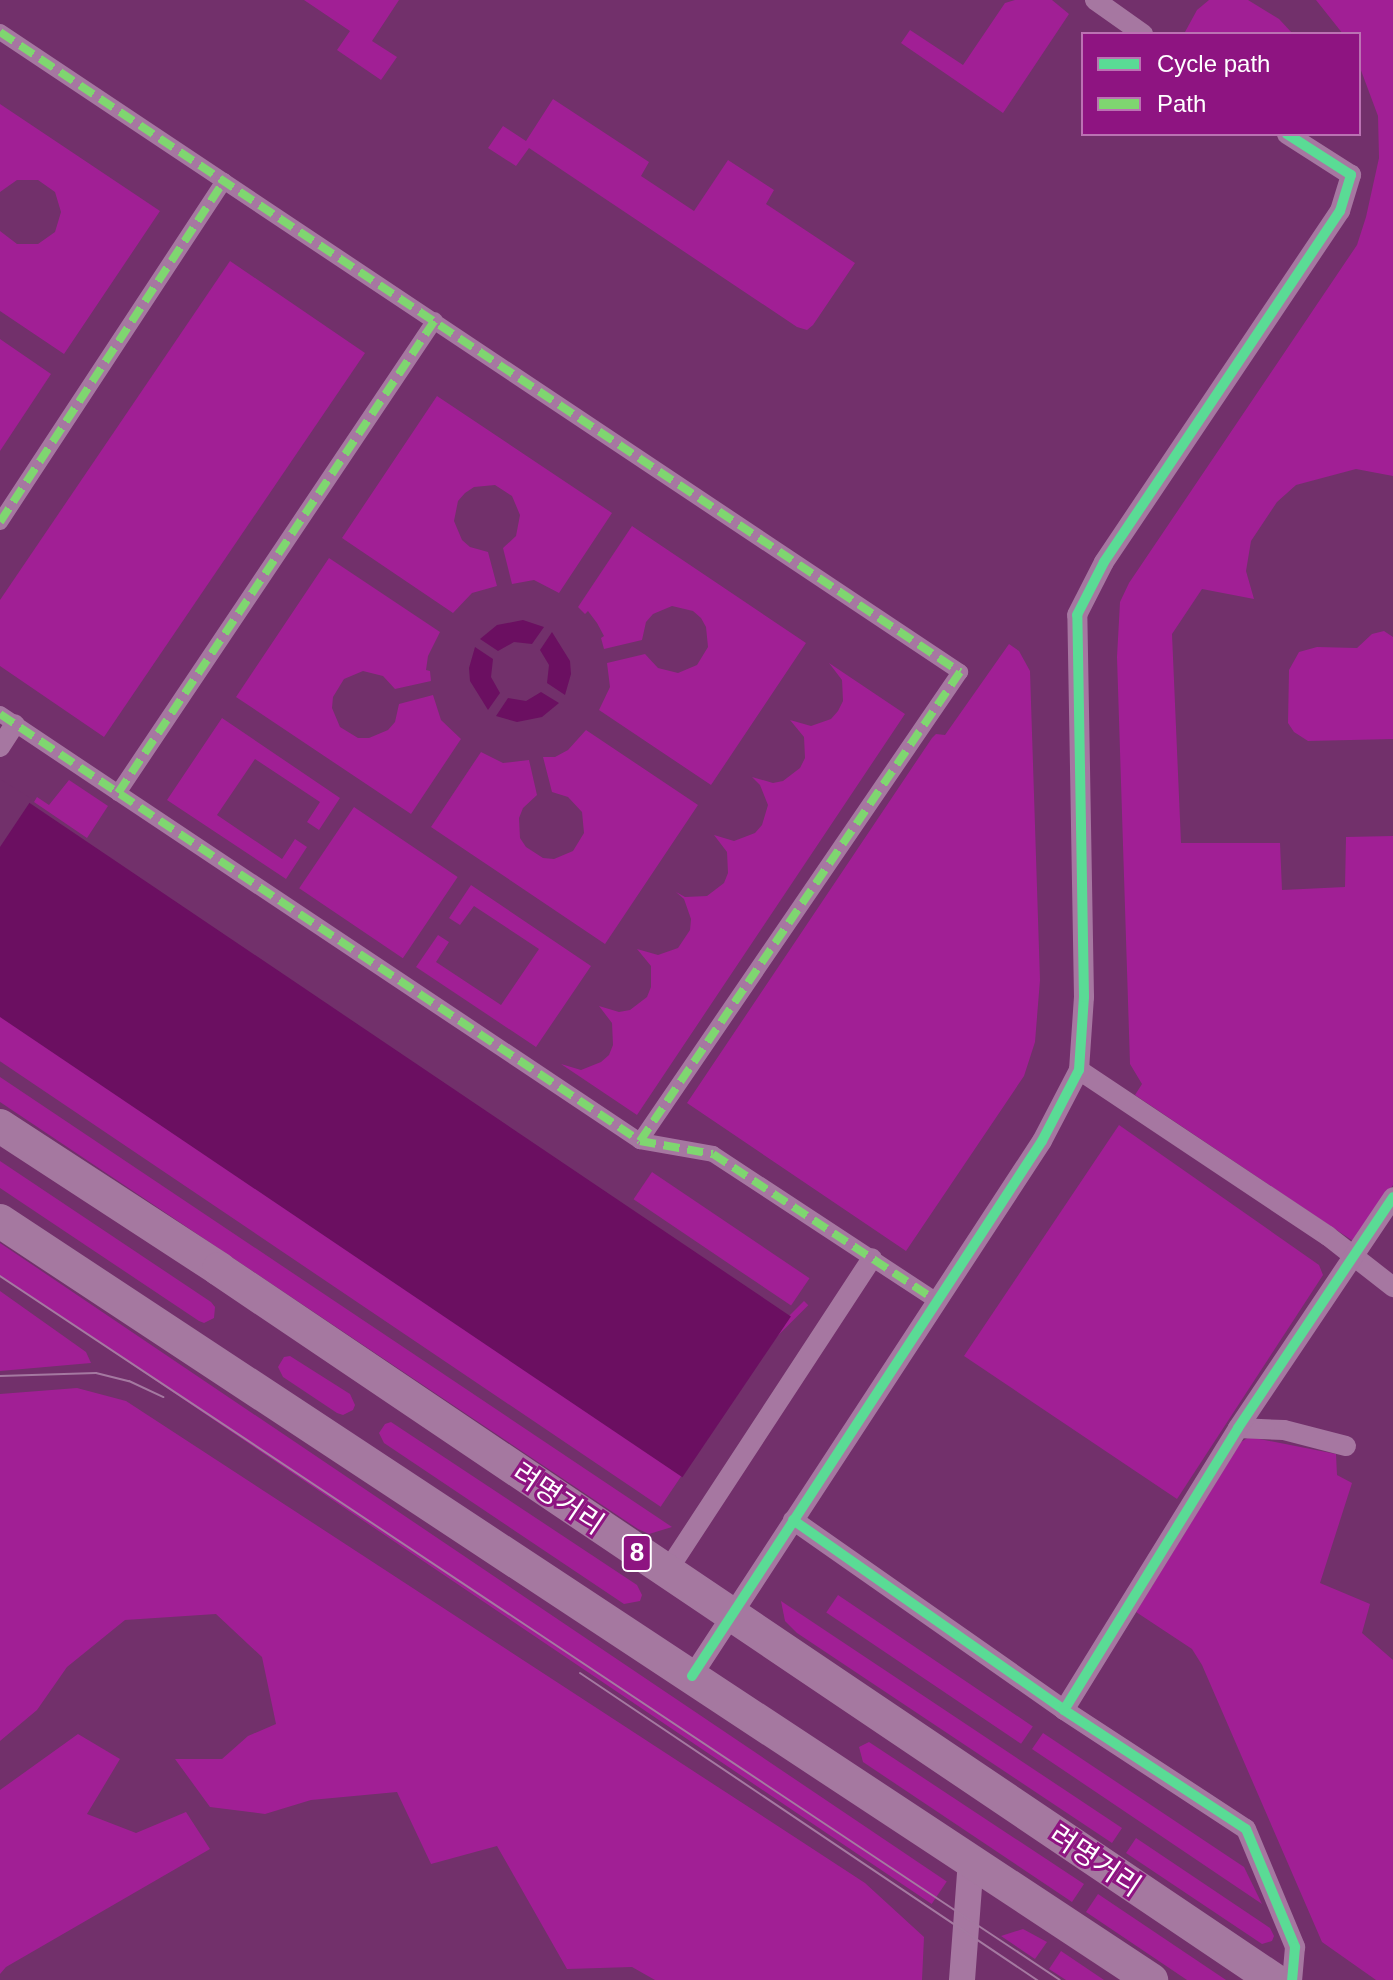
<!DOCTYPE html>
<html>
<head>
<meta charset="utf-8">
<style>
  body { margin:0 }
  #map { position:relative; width:1393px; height:1980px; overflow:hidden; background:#72306b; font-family:Arial,"Noto Sans KR",sans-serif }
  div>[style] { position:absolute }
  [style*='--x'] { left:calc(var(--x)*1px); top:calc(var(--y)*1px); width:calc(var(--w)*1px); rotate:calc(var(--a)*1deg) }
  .green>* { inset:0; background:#a11f95; transform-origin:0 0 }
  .water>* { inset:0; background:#6b0f61; transform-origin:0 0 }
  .pier>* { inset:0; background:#72306b }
  .pedestrian>* { height:16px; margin:-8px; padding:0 8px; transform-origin:8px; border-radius:8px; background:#a677a1 }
  .minor>* { height:20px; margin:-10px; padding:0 10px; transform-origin:10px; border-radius:10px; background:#a677a1 }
  .tertiary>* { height:26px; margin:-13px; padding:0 13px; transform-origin:13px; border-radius:13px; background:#a677a1 }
  .trunk>* { height:34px; margin:-17px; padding:0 17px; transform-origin:17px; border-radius:17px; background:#a578a0 }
  .tram>* { height:2px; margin:-1px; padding:0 1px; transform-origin:1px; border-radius:1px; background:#a579a1 }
  .quiet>* { height:8px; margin-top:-4px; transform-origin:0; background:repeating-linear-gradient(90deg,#7fd670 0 16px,transparent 0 24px) }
  .cycleway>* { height:10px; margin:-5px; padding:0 5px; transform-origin:5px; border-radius:5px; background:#5adb95 }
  span { translate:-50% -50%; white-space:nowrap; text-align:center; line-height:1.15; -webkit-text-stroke:6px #8e1481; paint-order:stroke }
  .shield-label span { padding:2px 6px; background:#8e1481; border:2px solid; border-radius:6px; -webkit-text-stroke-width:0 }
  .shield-label { font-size:26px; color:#fff; font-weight:700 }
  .street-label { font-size:28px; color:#fff }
  .legend { position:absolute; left:1081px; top:32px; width:280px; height:104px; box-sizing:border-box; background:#8e1481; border:2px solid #bb72b3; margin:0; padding:10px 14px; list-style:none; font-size:24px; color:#fff }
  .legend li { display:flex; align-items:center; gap:16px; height:40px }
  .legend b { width:40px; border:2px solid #bb72b3 }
</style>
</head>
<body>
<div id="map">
  <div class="green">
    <div style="clip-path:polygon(304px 0,399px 0,372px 41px,397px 57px,381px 80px,337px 50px,350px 31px)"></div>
    <div style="clip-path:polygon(1015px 0,1052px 0,1069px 14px,1003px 113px,901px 43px,910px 30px,963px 65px,1005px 3px)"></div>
    <div style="clip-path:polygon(1209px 0,1248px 0,1279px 19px,1293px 34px,1185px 32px,1197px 10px)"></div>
    <div style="clip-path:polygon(1316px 0,1393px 0,1393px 476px,1356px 469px,1296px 485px,1277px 502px,1251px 541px,1246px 571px,1254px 599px,1202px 589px,1172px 634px,1181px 843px,1280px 843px,1282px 890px,1345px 887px,1346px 837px,1393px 836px,1393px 1185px,1353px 1241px,1135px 1095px,1142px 1084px,1130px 1064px,1117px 657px,1120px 602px,1129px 583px,1357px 245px,1366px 217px,1379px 158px,1378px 116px,1359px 65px,1359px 34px,1343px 34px)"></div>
    <div style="clip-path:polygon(553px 99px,649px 162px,641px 176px,694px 211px,728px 160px,774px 190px,766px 204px,855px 263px,813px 325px,807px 330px,797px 327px,529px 148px,516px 166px,488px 148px,503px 126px,526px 141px)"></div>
    <div style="clip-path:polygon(0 104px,160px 211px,64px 354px,0 311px,0 231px,17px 244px,38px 244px,55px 232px,61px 212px,55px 192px,38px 180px,17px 180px,0 192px)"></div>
    <div style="clip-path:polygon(230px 261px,365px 353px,104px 737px,0 666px,0 600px)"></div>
    <div style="clip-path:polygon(0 339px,51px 374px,0 451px)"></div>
    <div style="clip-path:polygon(437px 396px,612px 513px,559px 593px,534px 580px,512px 584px,503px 548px,516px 536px,520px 515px,512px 496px,495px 485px,474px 487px,465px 493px,458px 501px,454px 521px,462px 540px,470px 547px,488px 552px,497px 586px,472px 593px,453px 613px,342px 538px)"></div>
    <div style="clip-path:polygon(632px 526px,806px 643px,711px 785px,599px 710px,610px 687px,607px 663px,645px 654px,658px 668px,678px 673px,697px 665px,708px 647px,706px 627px,701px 618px,693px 611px,672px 606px,653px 614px,646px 622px,642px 640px,604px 649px,601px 638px,604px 636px,597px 623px,588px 611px,585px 614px,578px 607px)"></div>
    <div style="clip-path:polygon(329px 558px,440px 632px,428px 656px,426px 670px,430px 671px,431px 681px,395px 689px,383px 676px,363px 671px,344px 679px,333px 697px,332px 708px,340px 727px,358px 738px,369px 738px,388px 730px,395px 722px,399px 704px,433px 695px,441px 720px,461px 739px,411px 814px,236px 697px)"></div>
    <div style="clip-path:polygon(1384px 631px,1393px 637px,1393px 739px,1308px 741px,1294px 732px,1288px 723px,1289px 670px,1299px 652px,1317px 647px,1357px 648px,1372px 634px)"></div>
    <div style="clip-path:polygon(1009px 644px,1019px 651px,1030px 671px,1040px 980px,1035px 1042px,1024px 1076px,906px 1251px,687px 1103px,932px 738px,936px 734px,945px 735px)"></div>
    <div style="clip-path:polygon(829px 663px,905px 714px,637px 1115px,561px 1064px,581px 1070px,601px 1062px,609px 1055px,613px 1045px,612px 1023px,599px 1006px,619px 1012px,630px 1010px,647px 997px,651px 987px,651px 966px,637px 949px,658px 955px,678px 948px,690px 930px,691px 919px,684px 899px,676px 892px,685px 897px,707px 896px,724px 883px,728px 873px,727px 852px,714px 835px,734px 841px,755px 833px,762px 825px,768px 805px,760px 785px,752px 777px,773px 783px,783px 781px,800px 768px,805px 758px,804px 737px,790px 720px,811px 726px,831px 719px,838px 711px,843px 701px,842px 680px)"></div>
    <div style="clip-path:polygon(222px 718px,340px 798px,319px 830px,307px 822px,320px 802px,255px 759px,217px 815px,282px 859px,295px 839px,307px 847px,286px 879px,167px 800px)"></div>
    <div style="clip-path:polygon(586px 730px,698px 805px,605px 944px,431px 827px,481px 752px,503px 763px,529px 760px,537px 795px,523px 808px,519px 818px,520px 838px,526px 847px,543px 858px,554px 859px,573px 851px,584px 833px,582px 812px,568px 797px,552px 792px,543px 757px,555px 757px,568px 750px)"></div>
    <div style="clip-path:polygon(69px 780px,108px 806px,87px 838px,34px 802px,37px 797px,49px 805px)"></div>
    <div style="left:354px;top:807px;width:125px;height:98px;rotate:34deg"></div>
    <div style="clip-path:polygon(471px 885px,591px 966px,536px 1047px,416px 967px,438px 935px,449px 942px,436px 962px,501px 1005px,539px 949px,474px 906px,460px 925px,449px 918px)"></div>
    <div style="left:0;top:984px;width:840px;height:64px;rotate:34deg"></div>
    <div style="clip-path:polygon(0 1077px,672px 1527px,649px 1534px,638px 1529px,0 1102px)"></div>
    <div style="clip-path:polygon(1119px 1125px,1319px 1265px,1323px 1275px,1177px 1499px,964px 1356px)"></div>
    <div style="clip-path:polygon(0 1161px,211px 1302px,215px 1307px,214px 1318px,204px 1323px,199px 1321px,0 1188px)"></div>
    <div style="left:652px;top:1172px;width:190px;height:33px;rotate:34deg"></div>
    <div style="left:0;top:1243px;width:1142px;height:27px;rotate:34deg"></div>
    <div style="clip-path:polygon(0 1291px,86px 1352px,91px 1363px,0 1371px)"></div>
    <div style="left:804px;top:1301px;width:6px;height:183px;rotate:45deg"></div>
    <div style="clip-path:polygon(290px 1356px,350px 1394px,355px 1405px,353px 1410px,343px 1415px,337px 1413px,283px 1377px,278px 1367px,284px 1357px)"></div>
    <div style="clip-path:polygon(77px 1388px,126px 1401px,865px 1883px,924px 1937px,922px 1980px,655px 1980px,632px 1967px,567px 1969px,497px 1846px,431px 1864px,397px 1792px,311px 1800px,265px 1814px,210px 1807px,175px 1759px,222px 1759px,248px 1736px,276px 1724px,262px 1657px,216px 1614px,125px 1620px,67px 1667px,37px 1710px,0 1741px,0 1394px)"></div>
    <div style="clip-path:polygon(391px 1422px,637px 1585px,642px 1595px,640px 1601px,624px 1604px,384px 1443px,379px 1433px,385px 1424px)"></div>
    <div style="clip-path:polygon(1249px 1437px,1336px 1454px,1337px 1475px,1352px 1483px,1320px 1583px,1370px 1604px,1362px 1633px,1393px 1660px,1393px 1980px,1376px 1980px,1322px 1942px,1202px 1665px,1192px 1649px,1136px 1612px,1241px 1442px)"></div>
    <div style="left:838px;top:1595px;width:235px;height:21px;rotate:34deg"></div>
    <div style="clip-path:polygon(781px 1601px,1122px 1828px,1112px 1843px,797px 1633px,785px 1621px)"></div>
    <div style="clip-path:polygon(1043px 1733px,1244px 1867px,1262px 1904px,1032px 1749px)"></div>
    <div style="clip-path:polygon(78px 1734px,120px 1759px,87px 1814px,136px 1833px,186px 1812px,210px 1849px,6px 1967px,0 1974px,0 1790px)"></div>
    <div style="clip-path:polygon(869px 1742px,1084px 1884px,1072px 1902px,863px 1762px,859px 1747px)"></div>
    <div style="clip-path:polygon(1136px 1838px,1270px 1928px,1274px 1936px,1272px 1941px,1262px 1944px,1126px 1853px)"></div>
    <div style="clip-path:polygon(1098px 1894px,1226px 1980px,1187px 1980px,1086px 1912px)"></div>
    <div style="clip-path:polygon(1023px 1929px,1047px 1942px,1035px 1959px,1001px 1936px)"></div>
    <div style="clip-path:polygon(1061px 1951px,1104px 1980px,1066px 1980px,1049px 1969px)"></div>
  </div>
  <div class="water">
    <div style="clip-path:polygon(523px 620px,544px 627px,532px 644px,514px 642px,498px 651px,480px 639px,497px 625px)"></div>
    <div style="clip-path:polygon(552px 632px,570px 661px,571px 674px,565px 695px,547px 683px,549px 665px,540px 650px)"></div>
    <div style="clip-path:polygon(475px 647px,493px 659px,491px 677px,500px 693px,488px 710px,470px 681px,469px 668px)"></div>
    <div style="clip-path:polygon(541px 692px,559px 703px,542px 717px,517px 722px,496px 716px,508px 698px,526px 701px)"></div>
    <div style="left:0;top:783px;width:954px;height:194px;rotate:34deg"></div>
  </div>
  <div class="pier">
    <div style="clip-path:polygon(0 779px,32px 799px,0 847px)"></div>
  </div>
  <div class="pedestrian">
    <div style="--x:0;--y:32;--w:1154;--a:33.69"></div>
    <div style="--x:960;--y:672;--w:568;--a:124.31"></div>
    <div style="--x:0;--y:522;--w:408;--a:-56.7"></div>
    <div style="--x:0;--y:714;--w:769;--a:33.71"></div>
    <div style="--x:640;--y:1141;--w:74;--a:10.1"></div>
    <div style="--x:713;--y:1154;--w:269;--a:33.3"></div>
    <div style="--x:118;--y:793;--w:569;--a:-56.17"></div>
  </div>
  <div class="minor">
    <div style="--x:1095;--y:0;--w:59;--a:35.3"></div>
    <div style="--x:0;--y:747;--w:27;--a:-57"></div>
    <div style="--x:1079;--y:1070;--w:299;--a:33.7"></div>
    <div style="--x:1328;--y:1236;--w:83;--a:38.1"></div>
    <div style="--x:1238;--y:1428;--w:46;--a:2.5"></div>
    <div style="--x:1284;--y:1430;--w:64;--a:14.5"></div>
    <div style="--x:793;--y:1520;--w:331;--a:35"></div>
    <div style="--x:1064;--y:1710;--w:217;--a:33.2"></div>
    <div style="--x:1246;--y:1829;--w:128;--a:67.4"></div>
    <div style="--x:1295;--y:1947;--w:33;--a:95"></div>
    <div style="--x:666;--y:1573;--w:376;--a:-56.8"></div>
    <div style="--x:692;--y:1676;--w:639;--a:-56.81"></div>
    <div style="--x:1042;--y:1141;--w:80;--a:-62.5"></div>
    <div style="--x:1079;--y:1070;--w:73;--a:-86.1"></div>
    <div style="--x:1084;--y:997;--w:382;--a:-91"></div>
    <div style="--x:1077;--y:615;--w:59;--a:-63"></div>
    <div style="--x:1104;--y:562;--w:423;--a:-56.1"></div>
    <div style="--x:1340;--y:211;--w:38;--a:-73"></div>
    <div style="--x:1351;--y:175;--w:76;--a:-147.4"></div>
    <div style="--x:1064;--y:1710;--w:331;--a:-58.3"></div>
    <div style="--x:1238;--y:1428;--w:278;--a:-56.1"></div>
  </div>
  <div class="tertiary">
    <div style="--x:962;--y:1980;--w:121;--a:-85.7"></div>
  </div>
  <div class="trunk">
    <div style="--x:0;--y:1126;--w:262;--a:33.1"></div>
    <div style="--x:219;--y:1269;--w:1272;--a:33.98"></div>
    <div style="--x:0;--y:1221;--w:1379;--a:33.4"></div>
  </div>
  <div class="tram">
    <div style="--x:0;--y:1276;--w:1272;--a:33.59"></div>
    <div style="--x:0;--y:1376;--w:96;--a:-1.8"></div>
    <div style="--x:96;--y:1373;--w:34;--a:14"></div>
    <div style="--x:129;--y:1381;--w:38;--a:25"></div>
    <div style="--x:580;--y:1673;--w:551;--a:33.89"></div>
  </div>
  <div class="quiet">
    <div style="--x:0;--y:32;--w:1154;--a:33.69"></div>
    <div style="--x:960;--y:672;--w:568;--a:124.31"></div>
    <div style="--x:0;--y:522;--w:408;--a:-56.7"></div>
    <div style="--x:0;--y:714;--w:769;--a:33.71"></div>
    <div style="--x:640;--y:1141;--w:74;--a:10.1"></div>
    <div style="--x:713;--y:1154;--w:269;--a:33.3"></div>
    <div style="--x:118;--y:793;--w:569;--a:-56.17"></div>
  </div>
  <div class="cycleway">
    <div style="--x:793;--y:1520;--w:331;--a:35"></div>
    <div style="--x:1064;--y:1710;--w:217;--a:33.2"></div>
    <div style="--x:1246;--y:1829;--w:128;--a:67.4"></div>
    <div style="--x:1295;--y:1947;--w:33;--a:95"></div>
    <div style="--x:692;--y:1676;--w:639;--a:-56.81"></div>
    <div style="--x:1042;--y:1141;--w:80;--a:-62.5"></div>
    <div style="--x:1079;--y:1070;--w:73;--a:-86.1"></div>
    <div style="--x:1084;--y:997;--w:382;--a:-91"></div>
    <div style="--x:1077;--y:615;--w:59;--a:-63"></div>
    <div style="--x:1104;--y:562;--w:423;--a:-56.1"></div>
    <div style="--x:1340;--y:211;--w:38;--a:-73"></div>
    <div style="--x:1351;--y:175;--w:76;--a:-147.4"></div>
    <div style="--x:1064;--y:1710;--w:331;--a:-58.3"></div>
    <div style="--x:1238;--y:1428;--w:278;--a:-56.1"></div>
  </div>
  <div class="shield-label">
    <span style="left:637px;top:1553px">8</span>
  </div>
  <div class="street-label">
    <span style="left:558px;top:1499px;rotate:34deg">려명거리</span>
    <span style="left:1095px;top:1861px;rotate:34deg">려명거리</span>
  </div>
  <ul class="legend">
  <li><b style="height:10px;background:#5adb95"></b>Cycle path</li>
  <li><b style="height:10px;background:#7fd670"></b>Path</li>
  </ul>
</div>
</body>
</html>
